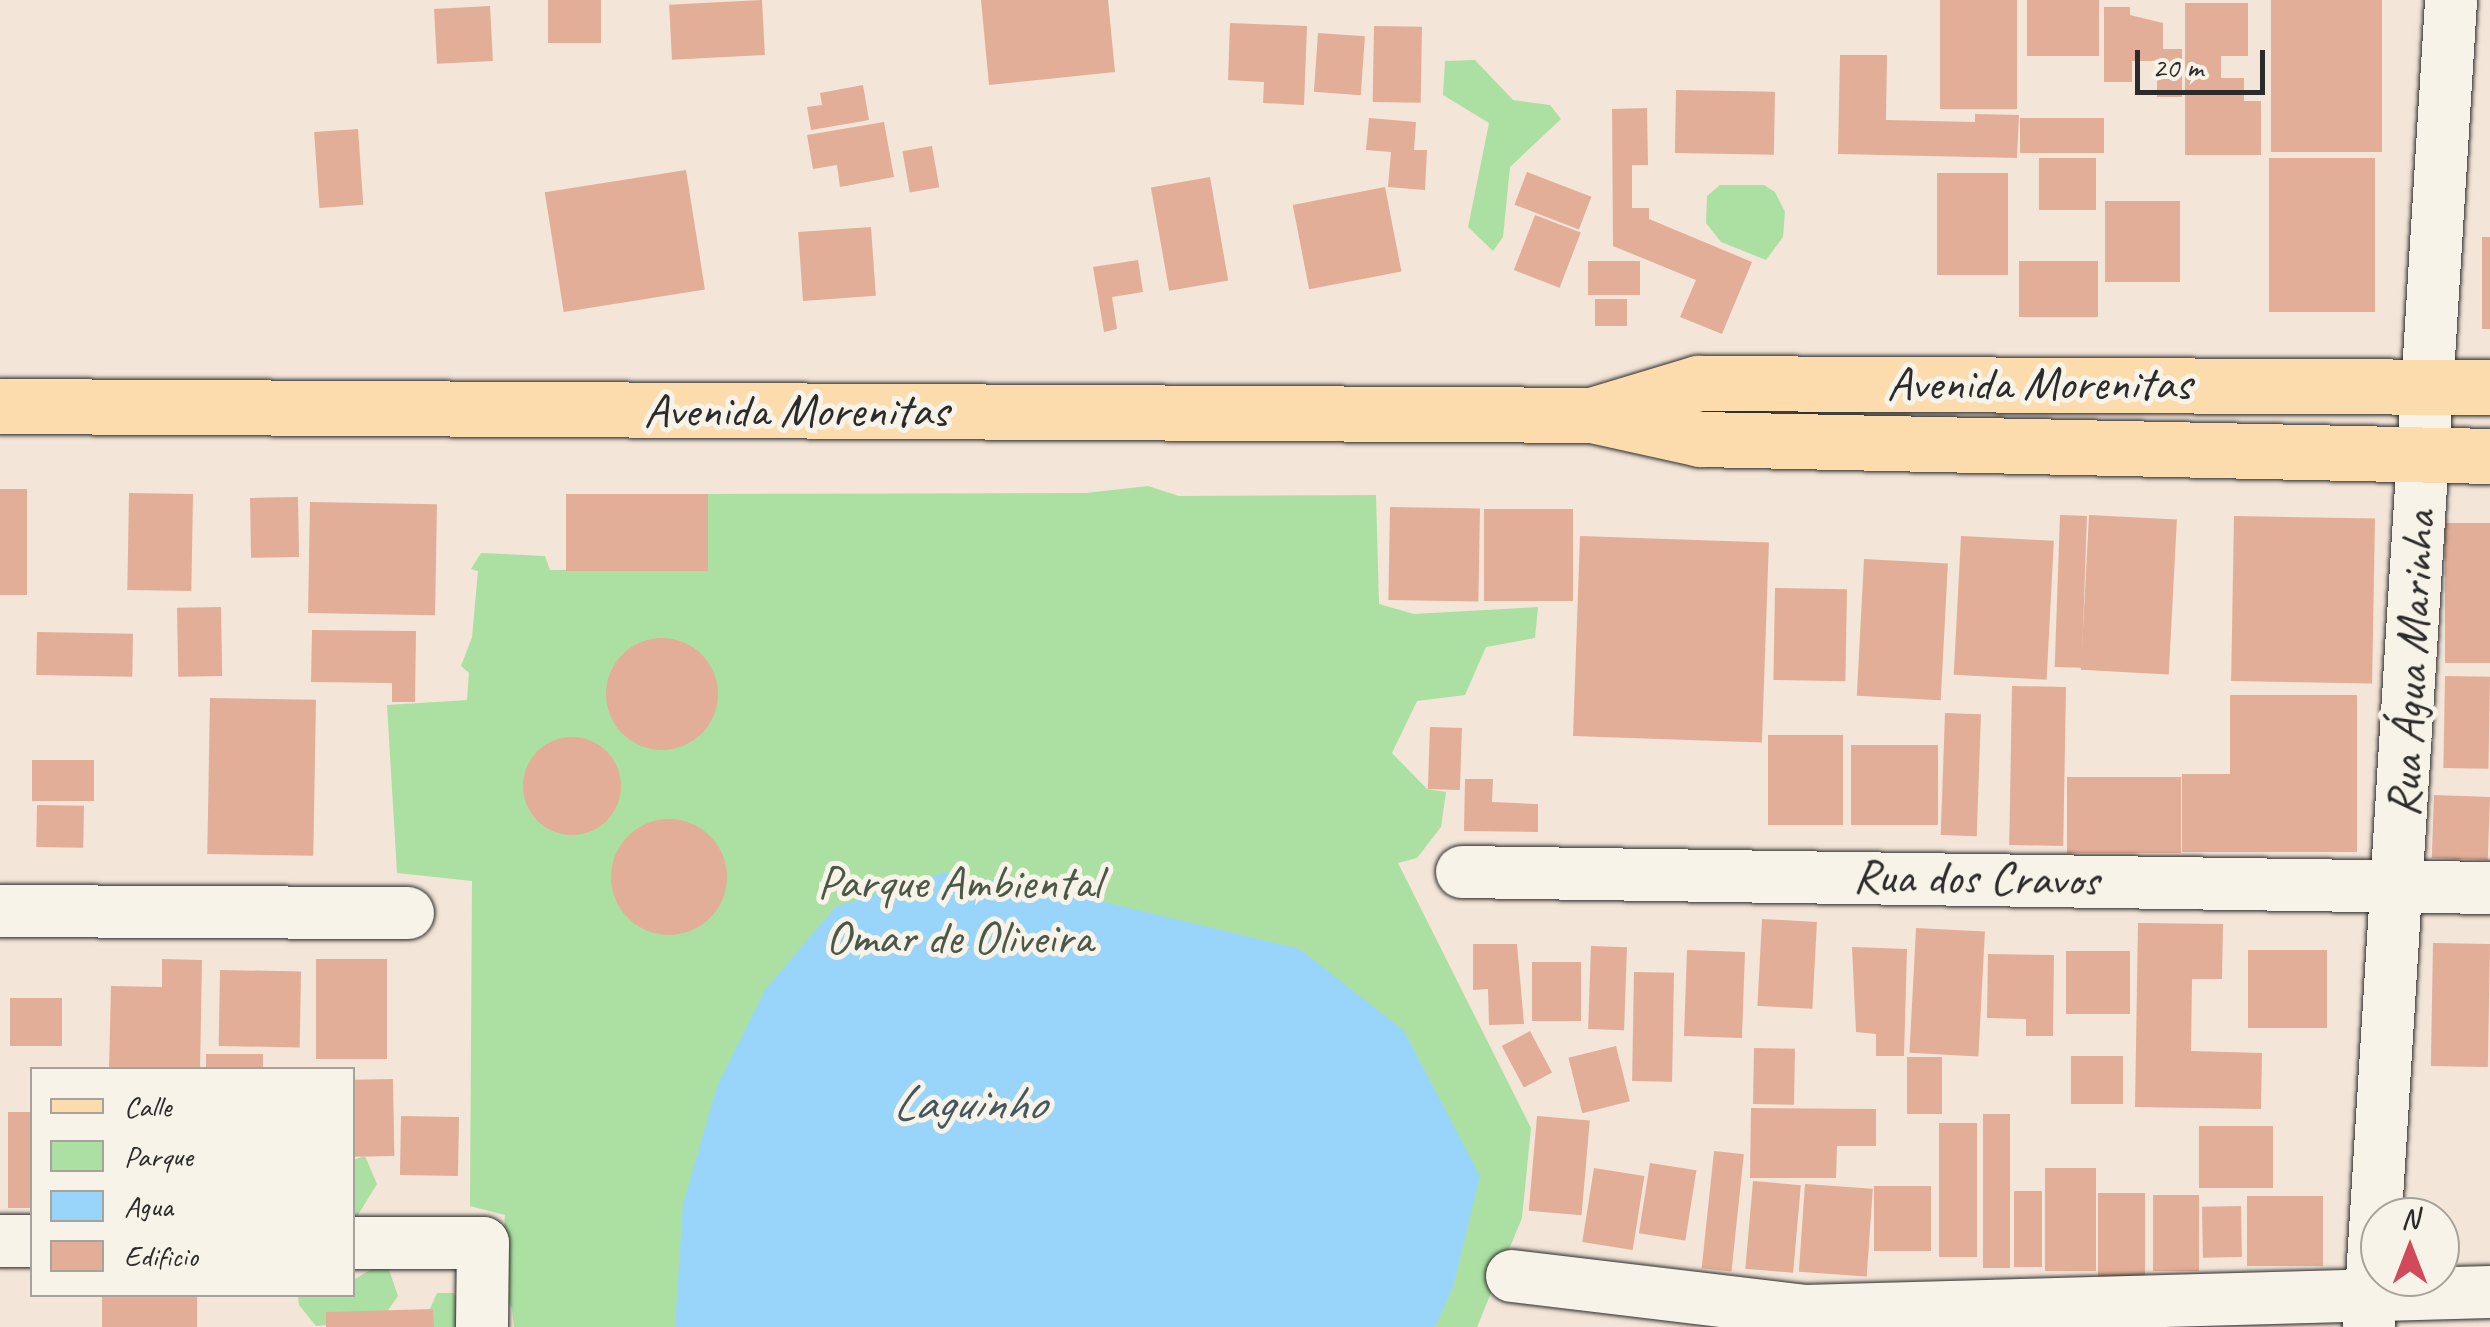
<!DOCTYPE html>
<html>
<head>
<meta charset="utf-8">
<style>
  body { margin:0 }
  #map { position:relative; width:2490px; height:1327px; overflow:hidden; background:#f3e5d8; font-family:Caveat,sans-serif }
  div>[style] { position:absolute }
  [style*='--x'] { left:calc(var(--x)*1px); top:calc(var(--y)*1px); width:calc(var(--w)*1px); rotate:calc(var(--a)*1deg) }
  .green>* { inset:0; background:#ace0a2 }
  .water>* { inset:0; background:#99d5fa }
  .building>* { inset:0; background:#e3ae97; transform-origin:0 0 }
  .round { border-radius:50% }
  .roads { filter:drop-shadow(0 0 2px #2b2b2b) drop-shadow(0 0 2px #2b2b2b) }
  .minor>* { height:52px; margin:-26px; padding:0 26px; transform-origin:26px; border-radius:26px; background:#f7f3e8 }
  .major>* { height:55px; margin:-27.5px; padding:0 27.5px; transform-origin:27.5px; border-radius:27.5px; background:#fcdcac }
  span { translate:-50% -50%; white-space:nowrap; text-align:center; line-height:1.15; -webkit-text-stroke:10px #f7f3e8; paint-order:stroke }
  .street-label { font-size:48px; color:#2b2b2b }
  .park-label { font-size:48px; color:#4b5849 }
  .water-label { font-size:50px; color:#46565f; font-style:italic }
  .legend { position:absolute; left:30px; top:1067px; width:325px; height:230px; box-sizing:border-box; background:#f7f3e8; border:2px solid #a5a39c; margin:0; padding:12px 18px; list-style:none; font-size:30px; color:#2b2b2b }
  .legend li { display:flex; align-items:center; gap:20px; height:50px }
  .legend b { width:50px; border:2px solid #a5a39c }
  .north { position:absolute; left:2360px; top:1197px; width:100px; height:100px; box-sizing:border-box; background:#f7f3e8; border:2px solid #a5a39c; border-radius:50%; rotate:0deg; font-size:28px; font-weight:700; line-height:40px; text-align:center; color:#2b2b2b }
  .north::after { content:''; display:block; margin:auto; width:35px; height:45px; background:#d1495b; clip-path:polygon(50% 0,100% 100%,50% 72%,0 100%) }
  .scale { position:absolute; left:2135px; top:50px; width:130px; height:45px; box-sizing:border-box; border:5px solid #2b2b2b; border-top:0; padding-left:12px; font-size:30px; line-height:35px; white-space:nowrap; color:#2b2b2b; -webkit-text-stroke:8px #f7f3e8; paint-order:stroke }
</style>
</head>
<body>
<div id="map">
  <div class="green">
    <div style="clip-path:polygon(1475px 60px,1513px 100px,1550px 105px,1561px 119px,1510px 167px,1503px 237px,1493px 251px,1468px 227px,1489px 123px,1443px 95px,1445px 61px)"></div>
    <div style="clip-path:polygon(1720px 185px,1764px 185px,1775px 192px,1785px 212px,1783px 237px,1766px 260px,1721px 242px,1706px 223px,1707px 196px)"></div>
    <div style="clip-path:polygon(1148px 486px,1179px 496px,1376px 495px,1379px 604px,1414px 614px,1538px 607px,1535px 638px,1486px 647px,1465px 695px,1417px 701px,1392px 753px,1427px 789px,1446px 792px,1441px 827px,1417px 858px,1398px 863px,1531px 1128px,1522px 1218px,1477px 1327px,514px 1327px,512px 1308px,500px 1290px,505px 1215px,470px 1206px,472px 881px,397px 873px,387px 705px,467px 700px,469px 673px,461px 666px,472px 637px,478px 571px,471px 569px,481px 553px,545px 556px,550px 570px,708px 569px,708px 494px,1086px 493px)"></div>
    <div style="clip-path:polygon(365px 1156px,377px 1184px,353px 1223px,353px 1160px)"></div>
    <div style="clip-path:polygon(386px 1261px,398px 1296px,381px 1320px,316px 1326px,299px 1305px,298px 1295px,352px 1294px,353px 1280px)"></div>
    <div style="clip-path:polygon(437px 1293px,453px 1293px,468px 1311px,469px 1327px,422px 1327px)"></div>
  </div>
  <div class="water">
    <div style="clip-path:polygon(946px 872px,1062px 892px,1300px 949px,1404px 1031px,1480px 1176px,1453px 1287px,1435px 1327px,675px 1327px,683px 1204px,717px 1086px,765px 990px,835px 907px)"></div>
  </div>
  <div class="building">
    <div style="left:548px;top:0;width:53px;height:43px"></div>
    <div style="left:762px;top:0;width:55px;height:93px;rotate:87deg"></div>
    <div style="clip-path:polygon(981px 0,1108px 0,1115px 72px,989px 85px)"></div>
    <div style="left:1940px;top:0;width:77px;height:109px"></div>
    <div style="left:2027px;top:0;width:72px;height:56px"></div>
    <div style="left:2271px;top:0;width:111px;height:152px"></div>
    <div style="clip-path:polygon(2185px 3px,2248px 3px,2248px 56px,2221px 56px,2221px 78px,2244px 78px,2244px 101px,2261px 101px,2261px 155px,2185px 155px)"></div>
    <div style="left:490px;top:6px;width:55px;height:56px;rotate:87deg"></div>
    <div style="clip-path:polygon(2104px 7px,2130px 7px,2130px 15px,2163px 23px,2163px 49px,2182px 49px,2182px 97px,2157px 97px,2157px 61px,2132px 61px,2132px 82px,2104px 82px)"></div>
    <div style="clip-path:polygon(1230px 23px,1307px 26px,1304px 105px,1263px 103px,1264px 82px,1228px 80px)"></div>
    <div style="left:1374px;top:26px;width:48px;height:76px;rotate:1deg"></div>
    <div style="left:1318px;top:33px;width:47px;height:59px;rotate:4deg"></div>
    <div style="clip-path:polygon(1840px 55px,1887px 55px,1886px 120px,1975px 122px,1975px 114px,2019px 115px,2017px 158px,1838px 154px)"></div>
    <div style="clip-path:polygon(863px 85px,869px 120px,811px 130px,807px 107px,822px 105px,820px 93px)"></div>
    <div style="left:1676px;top:90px;width:99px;height:63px;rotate:1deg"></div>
    <div style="clip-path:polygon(1647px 108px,1648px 165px,1632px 165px,1632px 208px,1649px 208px,1649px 219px,1752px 262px,1722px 334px,1680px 317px,1696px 280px,1613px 246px,1612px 109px)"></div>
    <div style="clip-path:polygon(1369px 118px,1416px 122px,1414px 150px,1427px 150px,1425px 190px,1388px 187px,1391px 152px,1366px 150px)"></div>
    <div style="left:2020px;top:118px;width:84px;height:35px"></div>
    <div style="clip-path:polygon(884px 122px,894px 177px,840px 187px,837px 165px,813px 169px,807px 135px)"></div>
    <div style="left:358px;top:129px;width:76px;height:44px;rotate:86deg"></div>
    <div style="left:932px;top:146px;width:42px;height:30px;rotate:80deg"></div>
    <div style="left:2039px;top:158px;width:57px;height:52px"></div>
    <div style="left:2269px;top:158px;width:106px;height:154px"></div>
    <div style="left:686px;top:170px;width:121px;height:143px;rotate:81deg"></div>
    <div style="left:1527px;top:172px;width:69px;height:35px;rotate:21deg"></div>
    <div style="left:1937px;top:173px;width:71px;height:102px"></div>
    <div style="left:1210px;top:177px;width:105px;height:60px;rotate:80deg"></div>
    <div style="left:1385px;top:187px;width:86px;height:94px;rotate:79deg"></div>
    <div style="left:2105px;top:201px;width:75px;height:81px"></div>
    <div style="left:1535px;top:215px;width:49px;height:59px;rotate:21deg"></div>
    <div style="left:871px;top:227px;width:69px;height:73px;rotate:86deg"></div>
    <div style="left:2482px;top:237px;width:8px;height:92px"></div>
    <div style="clip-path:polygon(1138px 260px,1143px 292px,1112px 297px,1117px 329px,1104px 332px,1093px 267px)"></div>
    <div style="left:1640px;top:261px;width:34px;height:52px;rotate:90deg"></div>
    <div style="left:2019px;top:261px;width:79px;height:56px"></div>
    <div style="left:1627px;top:299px;width:27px;height:32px;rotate:90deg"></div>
    <div style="left:0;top:489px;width:27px;height:106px"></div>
    <div style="left:129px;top:493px;width:64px;height:97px;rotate:1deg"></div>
    <div style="left:566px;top:494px;width:142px;height:77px"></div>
    <div style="left:298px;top:497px;width:60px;height:48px;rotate:89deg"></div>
    <div style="left:310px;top:502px;width:127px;height:111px;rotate:1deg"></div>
    <div style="left:1390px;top:507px;width:90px;height:93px;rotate:1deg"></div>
    <div style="left:1484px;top:509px;width:89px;height:92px"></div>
    <div style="left:2060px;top:515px;width:27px;height:152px;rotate:2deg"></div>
    <div style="left:2089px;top:515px;width:88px;height:155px;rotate:3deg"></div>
    <div style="left:2234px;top:516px;width:141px;height:165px;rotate:1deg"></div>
    <div style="left:2445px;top:523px;width:45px;height:140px"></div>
    <div style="left:1580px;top:536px;width:189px;height:200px;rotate:2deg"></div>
    <div style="left:1961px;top:536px;width:93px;height:139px;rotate:3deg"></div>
    <div style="left:1864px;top:559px;width:84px;height:137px;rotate:3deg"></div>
    <div style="left:1775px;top:588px;width:72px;height:92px;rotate:1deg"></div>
    <div style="left:221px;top:607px;width:69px;height:44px;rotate:89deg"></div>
    <div style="clip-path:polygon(312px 630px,416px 631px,415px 702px,392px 702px,392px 683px,311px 682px)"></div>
    <div style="left:37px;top:632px;width:96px;height:43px;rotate:1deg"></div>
    <div class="round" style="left:606px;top:638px;width:112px;height:112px"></div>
    <div style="left:2445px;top:676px;width:45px;height:92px;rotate:1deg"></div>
    <div style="left:2012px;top:686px;width:54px;height:159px;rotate:1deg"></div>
    <div style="clip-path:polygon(2230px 695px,2357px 695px,2357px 852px,2182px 852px,2182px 774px,2230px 774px)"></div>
    <div style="left:210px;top:698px;width:106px;height:156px;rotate:1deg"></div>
    <div style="left:1945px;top:713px;width:36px;height:122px;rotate:2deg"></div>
    <div style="left:1430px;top:727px;width:32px;height:62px;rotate:2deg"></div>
    <div style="left:1768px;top:735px;width:75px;height:90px"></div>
    <div class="round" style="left:523px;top:737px;width:98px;height:98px"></div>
    <div style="left:1851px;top:745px;width:87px;height:80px"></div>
    <div style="left:32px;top:760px;width:62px;height:41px"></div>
    <div style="left:2067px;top:777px;width:114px;height:76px"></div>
    <div style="clip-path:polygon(1465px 779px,1493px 779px,1492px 802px,1538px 804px,1538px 832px,1464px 831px)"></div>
    <div style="left:2434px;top:795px;width:56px;height:63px;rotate:2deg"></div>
    <div style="left:37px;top:805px;width:47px;height:42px;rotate:1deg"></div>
    <div class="round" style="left:611px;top:819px;width:116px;height:116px"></div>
    <div style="left:1762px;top:919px;width:55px;height:87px;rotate:3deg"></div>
    <div style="clip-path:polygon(2138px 923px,2223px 924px,2222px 979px,2192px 979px,2191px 1051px,2262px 1053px,2261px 1109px,2135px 1107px)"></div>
    <div style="left:1916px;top:928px;width:69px;height:125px;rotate:3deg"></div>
    <div style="left:2433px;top:943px;width:57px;height:123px;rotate:1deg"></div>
    <div style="clip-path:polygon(1473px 944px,1517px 944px,1524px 1024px,1489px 1025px,1488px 989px,1473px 990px)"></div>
    <div style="left:1591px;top:946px;width:36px;height:83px;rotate:2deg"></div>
    <div style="clip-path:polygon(1852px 947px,1907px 949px,1904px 1056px,1876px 1056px,1876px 1034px,1856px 1032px)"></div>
    <div style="left:1687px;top:950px;width:58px;height:86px;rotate:2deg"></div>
    <div style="left:2248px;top:950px;width:79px;height:78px"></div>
    <div style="left:2066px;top:951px;width:64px;height:63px"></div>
    <div style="clip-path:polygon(1988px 954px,2054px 955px,2053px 1036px,2026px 1036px,2026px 1019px,1987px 1018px)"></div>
    <div style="clip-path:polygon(162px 959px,202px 960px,200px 1070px,109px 1070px,111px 986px,162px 987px)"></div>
    <div style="left:316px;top:959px;width:71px;height:100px"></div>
    <div style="left:1532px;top:962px;width:49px;height:59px"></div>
    <div style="left:220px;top:970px;width:81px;height:76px;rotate:1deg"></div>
    <div style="left:1634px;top:972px;width:40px;height:109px;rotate:1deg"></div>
    <div style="left:10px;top:998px;width:52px;height:48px"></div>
    <div style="left:1530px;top:1031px;width:47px;height:32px;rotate:62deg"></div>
    <div style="left:1616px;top:1046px;width:57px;height:49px;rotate:76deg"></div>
    <div style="left:1754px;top:1048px;width:41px;height:56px;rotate:1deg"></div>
    <div style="left:206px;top:1054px;width:57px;height:16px"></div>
    <div style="left:2071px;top:1056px;width:52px;height:48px"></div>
    <div style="left:1907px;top:1057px;width:35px;height:57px"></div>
    <div style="left:393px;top:1079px;width:77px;height:41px;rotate:89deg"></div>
    <div style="clip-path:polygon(1751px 1108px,1876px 1109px,1876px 1146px,1837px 1146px,1836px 1178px,1750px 1178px)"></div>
    <div style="left:8px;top:1112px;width:24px;height:96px"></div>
    <div style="left:2010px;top:1114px;width:154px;height:27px;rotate:90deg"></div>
    <div style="left:401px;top:1116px;width:58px;height:59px;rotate:1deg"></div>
    <div style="left:1537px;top:1116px;width:53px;height:95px;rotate:5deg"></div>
    <div style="left:1939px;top:1123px;width:38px;height:134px"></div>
    <div style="left:2199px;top:1126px;width:74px;height:62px"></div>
    <div style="left:1714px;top:1151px;width:30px;height:118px;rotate:6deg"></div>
    <div style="left:1650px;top:1163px;width:47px;height:71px;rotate:9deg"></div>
    <div style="left:1594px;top:1168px;width:51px;height:75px;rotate:9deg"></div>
    <div style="left:2045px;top:1168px;width:51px;height:103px"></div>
    <div style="left:1753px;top:1181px;width:48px;height:88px;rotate:5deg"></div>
    <div style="left:1805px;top:1184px;width:68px;height:88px;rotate:4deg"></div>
    <div style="left:1874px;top:1186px;width:57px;height:65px"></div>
    <div style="left:2014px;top:1191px;width:28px;height:76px"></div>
    <div style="left:2098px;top:1193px;width:47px;height:86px"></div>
    <div style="left:2153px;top:1195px;width:46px;height:76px"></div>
    <div style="left:2247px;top:1196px;width:76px;height:70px"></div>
    <div style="left:2241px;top:1206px;width:51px;height:39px;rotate:89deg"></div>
    <div style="left:102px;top:1294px;width:95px;height:33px"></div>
    <div style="clip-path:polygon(433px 1309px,434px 1327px,326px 1327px,326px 1312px)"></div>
  </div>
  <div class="roads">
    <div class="minor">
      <div style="--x:1462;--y:872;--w:1028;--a:0.89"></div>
      <div style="--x:0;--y:911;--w:408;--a:0.3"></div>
      <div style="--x:0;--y:1241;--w:32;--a:0"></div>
      <div style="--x:352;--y:1243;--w:131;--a:0"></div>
      <div style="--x:483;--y:1243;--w:84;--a:90.7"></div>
      <div style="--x:1512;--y:1276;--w:294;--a:6.8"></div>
      <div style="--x:1804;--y:1311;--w:686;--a:-1.59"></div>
      <div style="--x:2369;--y:1327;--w:1330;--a:-86.46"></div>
    </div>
    <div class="major">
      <div style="--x:0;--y:406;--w:1592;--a:0.32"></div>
      <div style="--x:1592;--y:415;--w:111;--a:12.5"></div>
      <div style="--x:1700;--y:439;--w:790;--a:1.23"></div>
      <div style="--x:1595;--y:414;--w:108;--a:-16.8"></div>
      <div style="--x:1698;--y:383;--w:792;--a:0.29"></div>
    </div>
  </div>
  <div class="street-label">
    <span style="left:2039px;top:384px">Avenida Morenitas</span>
    <span style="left:796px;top:411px">Avenida Morenitas</span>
    <span style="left:2411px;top:664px;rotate:-87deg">Rua Água Marinha</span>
    <span style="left:1976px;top:878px;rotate:1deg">Rua dos Cravos</span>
  </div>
  <div class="park-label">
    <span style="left:959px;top:910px">Parque Ambiental<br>Omar de Oliveira</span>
  </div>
  <div class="water-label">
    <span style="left:968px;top:1103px">Laguinho</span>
  </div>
  <ul class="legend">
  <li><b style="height:12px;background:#fcdcac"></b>Calle</li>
  <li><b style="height:28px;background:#ace0a2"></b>Parque</li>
  <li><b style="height:28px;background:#99d5fa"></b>Agua</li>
  <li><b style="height:28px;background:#e3ae97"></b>Edificio</li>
  </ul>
  <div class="north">N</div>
  <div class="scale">20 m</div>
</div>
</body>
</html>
